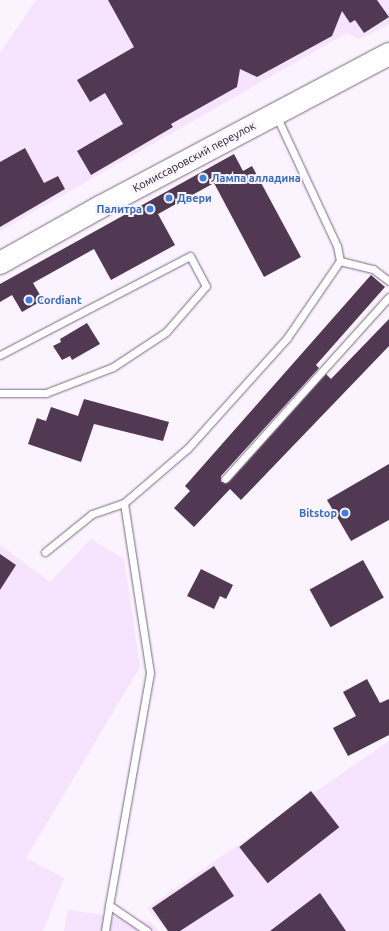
<!DOCTYPE html>
<html>
<head>
<meta charset="utf-8">
<style>
  body { margin:0 }
  #map { position:relative; width:389px; height:931px; overflow:hidden; background:#fbf3fe; font-family:Ubuntu,sans-serif }
  div>[style] { position:absolute }
  [style*='--x'] { left:calc(var(--x)*1px); top:calc(var(--y)*1px); width:calc(var(--w)*1px); rotate:calc(var(--a)*1deg) }
  .built>* { inset:0; background:#f6e3fd }
  .building>* { inset:0; background:#523953; transform-origin:0 0 }
  .roads { filter:drop-shadow(0 0 1px #79687f) drop-shadow(0 0 1px #79687f) }
  .lane>* { height:7px; margin:-3.5px; padding:0 3.5px; transform-origin:3.5px; border-radius:3.5px; background:#fff }
  .primary>* { height:22px; margin:-11px; padding:0 11px; transform-origin:11px; border-radius:11px; background:#fff }
  .dots>* { width:11px; height:11px; translate:-50% -50%; box-sizing:border-box; border:2px solid #fbf3fe; border-radius:50% }
  span { translate:-50% -50%; white-space:nowrap; text-align:center; line-height:1.15; -webkit-text-stroke:4px #fbf3fe; paint-order:stroke }
  .street-label { font-size:11px; color:#201923 }
  .shop-label { font-size:11px; color:#366cbe; font-weight:700 }
  .left { translate:0 -50%; text-align:left }
  .right { translate:-100% -50%; text-align:right }
</style>
</head>
<body>
<div id="map">
  <div class="built">
    <div style="clip-path:polygon(36px 0,389px 0,389px 24px,360px 39px,347px 33px,0 231px,0 53px)"></div>
    <div style="clip-path:polygon(91px 539px,124px 559px,140px 667px,26px 858px,64px 878px,43px 931px,0 931px,0 545px,50px 582px)"></div>
    <div style="clip-path:polygon(389px 741px,389px 931px,168px 931px,147px 908px)"></div>
    <div style="clip-path:polygon(68px 910px,151px 922px,159px 931px,64px 931px)"></div>
  </div>
  <div class="building">
    <div style="clip-path:polygon(108px 0,377px 0,389px 17px,364px 33px,355px 20px,350px 23px,342px 11px,332px 36px,257px 77px,240px 69px,237px 87px,171px 124px,173px 127px,91px 175px,77px 151px,123px 124px,105px 93px,90px 102px,77px 80px,134px 47px)"></div>
    <div style="clip-path:polygon(25px 148px,44px 183px,58px 176px,65px 189px,0 227px,0 162px)"></div>
    <div style="clip-path:polygon(234px 154px,243px 171px,252px 166px,301px 257px,264px 277px,214px 183px,158px 214px,175px 245px,111px 280px,94px 249px,33px 283px,43px 300px,22px 312px,12px 295px,0 302px,0 284px)"></div>
    <div style="clip-path:polygon(371px 275px,385px 287px,316px 365px,319px 368px,221px 476px,221px 482px,229px 482px,326px 374px,331px 379px,389px 319px,389px 346px,241px 500px,230px 489px,194px 527px,174px 508px,190px 491px,185px 486px)"></div>
    <div style="clip-path:polygon(87px 323px,100px 344px,72px 360px,70px 356px,62px 360px,53px 346px,61px 342px,60px 339px)"></div>
    <div style="clip-path:polygon(84px 399px,169px 422px,163px 441px,94px 424px,81px 462px,28px 444px,37px 418px,46px 421px,51px 407px,78px 416px)"></div>
    <div style="clip-path:polygon(389px 464px,389px 520px,351px 541px,327px 500px)"></div>
    <div style="clip-path:polygon(0 554px,16px 565px,0 590px)"></div>
    <div style="left:363px;top:560px;width:43px;height:61px;rotate:61deg"></div>
    <div style="clip-path:polygon(201px 569px,233px 585px,226px 599px,220px 596px,214px 609px,187px 596px)"></div>
    <div style="clip-path:polygon(367px 679px,380px 703px,389px 699px,389px 735px,348px 756px,333px 728px,356px 716px,343px 692px)"></div>
    <div style="left:311px;top:791px;width:46px;height:91px;rotate:52deg"></div>
    <div style="clip-path:polygon(214px 866px,234px 896px,180px 931px,168px 931px,152px 908px)"></div>
    <div style="clip-path:polygon(320px 893px,346px 931px,270px 931px)"></div>
  </div>
  <div class="roads">
    <div class="lane">
      <div style="--x:340;--y:261;--w:34;--a:14"></div>
      <div style="--x:373;--y:269;--w:20;--a:37"></div>
      <div style="--x:0;--y:355;--w:214;--a:-27.5"></div>
      <div style="--x:190;--y:256;--w:34;--a:62"></div>
      <div style="--x:206;--y:286;--w:61;--a:131"></div>
      <div style="--x:166;--y:332;--w:64;--a:146.6"></div>
      <div style="--x:113;--y:367;--w:72;--a:158.8"></div>
      <div style="--x:46;--y:393;--w:46;--a:180"></div>
      <div style="--x:225;--y:479;--w:245;--a:-48"></div>
      <div style="--x:124;--y:503;--w:172;--a:81.3"></div>
      <div style="--x:150;--y:673;--w:236;--a:100"></div>
      <div style="--x:109;--y:905;--w:46;--a:34.4"></div>
      <div style="--x:45;--y:552;--w:60;--a:-39"></div>
      <div style="--x:92;--y:514;--w:34;--a:-19"></div>
      <div style="--x:124;--y:503;--w:84;--a:-40.7"></div>
      <div style="--x:188;--y:448;--w:148;--a:-48"></div>
      <div style="--x:287;--y:338;--w:93;--a:-55.5"></div>
      <div style="--x:340;--y:261;--w:15;--a:-101"></div>
      <div style="--x:337;--y:246;--w:145;--a:-115"></div>
      <div style="--x:105;--y:931;--w:26;--a:-81"></div>
    </div>
    <div class="primary">
      <div style="--x:0;--y:263;--w:117;--a:-29.2"></div>
      <div style="--x:102;--y:206;--w:325;--a:-27.9"></div>
    </div>
  </div>
  <div class="dots">
    <div style="left:203px;top:178px;background:#3f7fe0"></div>
    <div style="left:169px;top:198px;background:#3f7fe0"></div>
    <div style="left:150px;top:209px;background:#3f7fe0"></div>
    <div style="left:29px;top:300px;background:#3f7fe0"></div>
    <div style="left:345px;top:513px;background:#3f7fe0"></div>
  </div>
  <div class="street-label">
    <span style="left:194px;top:157px;rotate:-28deg">Комиссаровский переулок</span>
  </div>
  <div class="shop-label">
    <span class="left" style="left:211px;top:178px">Лампа алладина</span>
    <span class="left" style="left:177px;top:198px">Двери</span>
    <span class="right" style="left:142px;top:209px">Палитра</span>
    <span class="left" style="left:37px;top:300px">Cordiant</span>
    <span class="right" style="left:337px;top:513px">Bitstop</span>
  </div>
</div>
</body>
</html>
